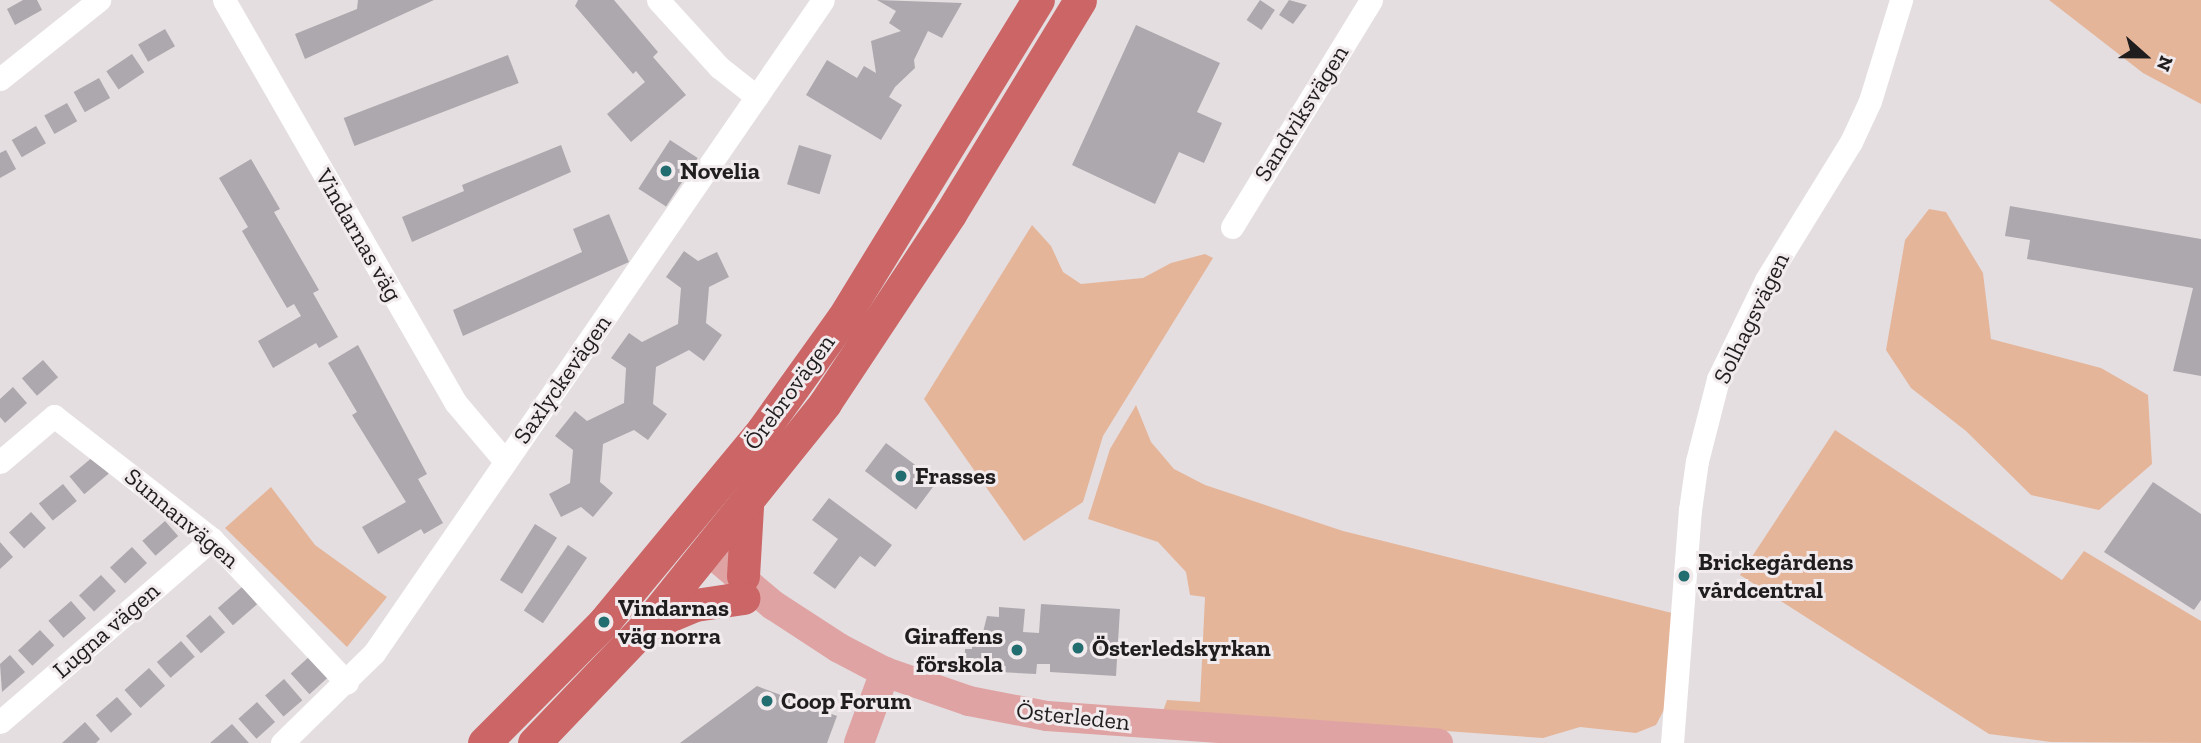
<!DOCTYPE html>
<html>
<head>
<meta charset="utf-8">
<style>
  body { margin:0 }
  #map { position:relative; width:2201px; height:743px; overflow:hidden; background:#e4dee0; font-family:"Zilla Slab",serif }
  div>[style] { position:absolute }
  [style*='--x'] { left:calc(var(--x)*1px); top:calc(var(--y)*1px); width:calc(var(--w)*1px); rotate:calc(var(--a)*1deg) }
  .green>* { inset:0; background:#e5b59a }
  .building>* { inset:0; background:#aca8ad; transform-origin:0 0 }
  .minor>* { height:23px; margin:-11.5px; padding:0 11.5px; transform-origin:11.5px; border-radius:11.5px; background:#fff }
  .major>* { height:30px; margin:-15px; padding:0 15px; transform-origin:15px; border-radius:15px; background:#e0a3a3 }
  .highway>* { height:33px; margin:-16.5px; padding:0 16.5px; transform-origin:16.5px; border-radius:16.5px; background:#cb6566 }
  .dots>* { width:19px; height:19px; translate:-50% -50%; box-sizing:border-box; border:4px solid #f2ebee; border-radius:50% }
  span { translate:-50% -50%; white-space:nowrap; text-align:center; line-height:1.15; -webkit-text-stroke:6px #f2ebee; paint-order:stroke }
  .street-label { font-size:24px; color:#201d1e }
  .poi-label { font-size:24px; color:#201d1e; font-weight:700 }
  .left { translate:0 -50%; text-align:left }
  .right { translate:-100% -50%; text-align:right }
  .north { position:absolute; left:2110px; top:21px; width:70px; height:70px; -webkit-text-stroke:5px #f2ebee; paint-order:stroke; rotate:111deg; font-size:19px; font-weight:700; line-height:28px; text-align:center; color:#201d1e }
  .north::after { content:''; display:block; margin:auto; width:24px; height:32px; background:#201d1e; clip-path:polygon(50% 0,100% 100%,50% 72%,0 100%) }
</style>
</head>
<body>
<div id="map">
  <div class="green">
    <div style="clip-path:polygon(2049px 0,2201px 0,2201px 104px,2143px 73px)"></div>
    <div style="clip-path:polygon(1929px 209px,1946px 212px,1983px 273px,1991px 339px,2101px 368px,2148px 395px,2152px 464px,2099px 510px,2031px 495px,1966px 431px,1911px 388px,1886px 350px,1905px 240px)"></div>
    <div style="clip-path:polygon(1032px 225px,1051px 246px,1063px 272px,1081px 284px,1143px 278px,1171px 263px,1205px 254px,1213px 258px,1103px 436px,1083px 502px,1024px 541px,924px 399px)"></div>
    <div style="clip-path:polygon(1136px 405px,1151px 442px,1174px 469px,1205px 485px,1343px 531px,1672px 613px,1666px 706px,1656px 725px,1636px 733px,1580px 727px,1543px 738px,1163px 711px,1167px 700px,1200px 702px,1205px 597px,1190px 595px,1186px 572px,1158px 542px,1088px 519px,1110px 449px)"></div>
    <div style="clip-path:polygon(1835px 430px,2062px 580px,2084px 551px,2201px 621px,2201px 743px,2051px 742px,1989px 734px,1740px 575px)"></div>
    <div style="clip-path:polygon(271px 487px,315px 545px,387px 597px,347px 647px,225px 528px)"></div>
  </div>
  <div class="building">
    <div style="clip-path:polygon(23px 0,37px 0,42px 10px,15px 25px,7px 9px)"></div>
    <div style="clip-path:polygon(358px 0,434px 0,305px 59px,295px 34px,357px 9px)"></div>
    <div style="clip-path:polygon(578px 0,614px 0,658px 52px,653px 57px,686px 95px,631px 142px,607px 114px,645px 82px,636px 71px,633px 74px,575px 6px)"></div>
    <div style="clip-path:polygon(877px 0,962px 3px,942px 38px,928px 31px,914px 60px,915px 68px,895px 87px,889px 97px,902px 105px,881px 140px,806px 95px,827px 60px,857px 78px,864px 66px,876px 73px,871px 41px,901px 31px,889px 23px,896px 11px)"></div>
    <div style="left:1260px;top:0;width:18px;height:24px;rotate:34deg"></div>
    <div style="clip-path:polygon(1289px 0,1307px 5px,1293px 24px,1279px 15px)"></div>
    <div style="clip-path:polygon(1136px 25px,1220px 63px,1197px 112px,1222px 123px,1204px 163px,1179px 152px,1155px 204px,1072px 165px)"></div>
    <div style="left:165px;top:29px;width:20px;height:31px;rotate:60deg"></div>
    <div style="left:132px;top:54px;width:22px;height:31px;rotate:56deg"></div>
    <div style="left:508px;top:55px;width:30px;height:176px;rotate:69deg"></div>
    <div style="left:99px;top:78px;width:23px;height:29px;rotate:61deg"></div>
    <div style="left:67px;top:103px;width:21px;height:26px;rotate:61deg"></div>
    <div style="left:36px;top:126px;width:20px;height:28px;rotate:60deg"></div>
    <div style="left:670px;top:140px;width:33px;height:58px;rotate:33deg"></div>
    <div style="clip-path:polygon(561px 145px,571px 172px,412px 242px,402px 217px,464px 191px,462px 185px)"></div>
    <div style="left:799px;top:145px;width:34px;height:41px;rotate:17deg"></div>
    <div style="clip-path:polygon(6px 150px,16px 169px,0 178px,0 153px)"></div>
    <div style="clip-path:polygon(251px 159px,280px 209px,274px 212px,319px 290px,313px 293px,338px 337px,319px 348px,316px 343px,273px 368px,258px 341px,301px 316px,294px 304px,287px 308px,242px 231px,248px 227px,219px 178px)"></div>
    <div style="clip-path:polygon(2010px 206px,2201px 239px,2201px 376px,2173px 371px,2193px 288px,2027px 259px,2030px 240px,2005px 236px)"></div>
    <div style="clip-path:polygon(609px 214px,629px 262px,463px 336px,453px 310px,582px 252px,573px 229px)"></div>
    <div style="clip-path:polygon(684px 251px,698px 261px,717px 252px,729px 277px,709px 287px,706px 323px,722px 335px,704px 361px,689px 350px,656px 367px,653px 404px,667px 414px,648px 440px,634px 430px,603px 444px,600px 482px,613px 493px,593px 517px,581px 507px,561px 517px,549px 494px,570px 483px,573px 450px,555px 436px,575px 411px,587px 421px,624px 403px,626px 368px,611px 358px,629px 333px,642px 342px,678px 324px,681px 288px,666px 277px)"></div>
    <div style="clip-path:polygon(358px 345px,427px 474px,418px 479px,443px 523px,424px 534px,421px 529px,378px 554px,362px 527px,406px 502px,352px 415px,357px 412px,328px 363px)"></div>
    <div style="left:43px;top:360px;width:23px;height:28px;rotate:49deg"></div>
    <div style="clip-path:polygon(13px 387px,27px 403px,5px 423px,0 417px,0 399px)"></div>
    <div style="left:886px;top:443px;width:64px;height:35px;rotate:37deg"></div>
    <div style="left:94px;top:456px;width:23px;height:32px;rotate:50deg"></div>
    <div style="clip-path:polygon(2153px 482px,2201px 514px,2201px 600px,2194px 610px,2104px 552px)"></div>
    <div style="left:63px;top:484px;width:22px;height:31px;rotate:51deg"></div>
    <div style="clip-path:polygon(829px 498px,892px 545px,875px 567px,860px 556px,835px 589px,813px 573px,838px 539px,812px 520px)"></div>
    <div style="left:31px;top:512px;width:22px;height:30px;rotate:47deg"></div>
    <div style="left:165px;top:521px;width:20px;height:30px;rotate:49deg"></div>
    <div style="left:535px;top:524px;width:26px;height:66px;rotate:32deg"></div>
    <div style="clip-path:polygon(0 542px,13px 557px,0 569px)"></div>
    <div style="left:568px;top:545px;width:23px;height:79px;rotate:34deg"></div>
    <div style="left:132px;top:547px;width:22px;height:30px;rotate:47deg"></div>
    <div style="left:101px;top:575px;width:22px;height:30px;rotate:47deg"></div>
    <div style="left:242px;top:587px;width:23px;height:32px;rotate:49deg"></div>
    <div style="left:71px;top:601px;width:23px;height:30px;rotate:49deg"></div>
    <div style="clip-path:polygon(1041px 604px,1120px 609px,1116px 676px,1050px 672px,1050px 664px,1037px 664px,1036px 674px,964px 670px,965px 649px,972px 649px,972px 640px,981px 640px,987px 616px,999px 617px,999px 607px,1025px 609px,1023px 632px,1039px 633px)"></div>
    <div style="left:210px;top:615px;width:23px;height:32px;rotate:49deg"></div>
    <div style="left:40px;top:630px;width:21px;height:30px;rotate:47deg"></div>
    <div style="left:181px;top:641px;width:21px;height:32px;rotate:49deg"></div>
    <div style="clip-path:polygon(10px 655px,25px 672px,2px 692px,0 664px)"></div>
    <div style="left:310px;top:656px;width:28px;height:26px;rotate:48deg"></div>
    <div style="left:149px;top:668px;width:24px;height:33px;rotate:48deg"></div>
    <div style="left:284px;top:679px;width:28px;height:25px;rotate:49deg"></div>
    <div style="clip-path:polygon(757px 686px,837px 716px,827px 743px,680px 743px)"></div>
    <div style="left:117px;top:697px;width:23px;height:28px;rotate:49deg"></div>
    <div style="left:257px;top:702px;width:27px;height:25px;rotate:48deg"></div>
    <div style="clip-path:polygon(85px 722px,100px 739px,96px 743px,62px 743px)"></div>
    <div style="clip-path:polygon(232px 724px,249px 743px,210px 743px)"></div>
  </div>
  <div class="minor">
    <div style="--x:224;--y:0;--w:464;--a:60.1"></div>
    <div style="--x:455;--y:402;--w:77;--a:49.7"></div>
    <div style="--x:658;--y:0;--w:91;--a:47.7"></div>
    <div style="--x:719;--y:67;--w:48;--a:38.3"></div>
    <div style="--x:0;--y:79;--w:127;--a:-38.6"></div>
    <div style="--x:1232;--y:227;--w:266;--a:-58.5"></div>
    <div style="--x:0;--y:462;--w:71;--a:-40.4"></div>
    <div style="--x:54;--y:416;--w:200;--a:37.9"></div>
    <div style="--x:212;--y:539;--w:197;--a:46.8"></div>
    <div style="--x:0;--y:722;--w:280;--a:-40.8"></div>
    <div style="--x:282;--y:743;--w:129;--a:-44.4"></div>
    <div style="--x:374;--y:653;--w:792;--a:-55.49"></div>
    <div style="--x:1672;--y:743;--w:234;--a:-85.6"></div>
    <div style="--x:1690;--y:510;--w:49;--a:-81.9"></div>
    <div style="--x:1697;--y:461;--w:85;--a:-75.6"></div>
    <div style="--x:1718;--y:379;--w:110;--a:-64.1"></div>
    <div style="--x:1766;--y:280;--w:162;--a:-58.4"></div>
    <div style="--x:1851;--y:142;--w:45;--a:-65.1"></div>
    <div style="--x:1870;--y:101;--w:106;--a:-72.9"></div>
  </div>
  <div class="major">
    <div style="--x:709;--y:551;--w:84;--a:40.2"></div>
    <div style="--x:773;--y:605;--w:79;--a:33.1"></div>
    <div style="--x:839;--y:648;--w:52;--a:27.6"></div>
    <div style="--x:885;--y:672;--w:89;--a:19"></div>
    <div style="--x:969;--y:701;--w:79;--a:10.9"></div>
    <div style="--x:1047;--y:716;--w:392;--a:4"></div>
    <div style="--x:859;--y:743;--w:76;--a:-69.9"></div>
  </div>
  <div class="highway">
    <div style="--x:743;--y:576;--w:70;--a:-86.7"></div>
    <div style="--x:652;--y:623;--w:47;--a:-22.7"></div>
    <div style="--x:695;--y:605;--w:49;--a:-8.3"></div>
    <div style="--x:484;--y:743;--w:170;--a:-45.2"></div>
    <div style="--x:604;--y:622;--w:248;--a:-50.4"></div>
    <div style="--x:762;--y:431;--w:139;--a:-54.4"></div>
    <div style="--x:843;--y:318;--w:373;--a:-58.5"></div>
    <div style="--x:534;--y:743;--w:162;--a:-46.3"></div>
    <div style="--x:646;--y:626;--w:286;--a:-51.2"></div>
    <div style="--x:825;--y:403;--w:227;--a:-56.5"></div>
    <div style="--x:950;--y:214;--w:250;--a:-58.7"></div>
  </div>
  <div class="dots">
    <div style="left:666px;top:171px;background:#216d6f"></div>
    <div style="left:901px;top:476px;background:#216d6f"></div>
    <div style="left:1684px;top:576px;background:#216d6f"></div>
    <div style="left:604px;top:622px;background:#216d6f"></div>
    <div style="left:1078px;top:648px;background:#216d6f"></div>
    <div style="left:1017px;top:650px;background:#216d6f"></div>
    <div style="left:767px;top:701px;background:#216d6f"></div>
  </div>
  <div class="street-label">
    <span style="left:1301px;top:113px;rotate:-58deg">Sandviksvägen</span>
    <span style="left:359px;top:235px;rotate:60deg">Vindarnas väg</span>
    <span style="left:1751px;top:318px;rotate:-64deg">Solhagsvägen</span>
    <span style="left:562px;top:379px;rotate:-55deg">Saxlyckevägen</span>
    <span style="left:789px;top:392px;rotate:-54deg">Örebrovägen</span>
    <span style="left:182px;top:518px;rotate:40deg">Sunnanvägen</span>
    <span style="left:106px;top:630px;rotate:-41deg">Lugna vägen</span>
    <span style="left:1073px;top:716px;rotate:6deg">Österleden</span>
  </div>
  <div class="poi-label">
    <span class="left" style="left:680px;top:171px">Novelia</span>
    <span class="left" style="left:915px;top:476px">Frasses</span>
    <span class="left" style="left:1698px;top:576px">Brickegårdens<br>vårdcentral</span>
    <span class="left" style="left:618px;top:622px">Vindarnas<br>väg norra</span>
    <span class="right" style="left:1003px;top:650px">Giraffens<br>förskola</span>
    <span class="left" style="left:1092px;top:648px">Österledskyrkan</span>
    <span class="left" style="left:781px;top:701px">Coop Forum</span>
  </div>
  <div class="north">N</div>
</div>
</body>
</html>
